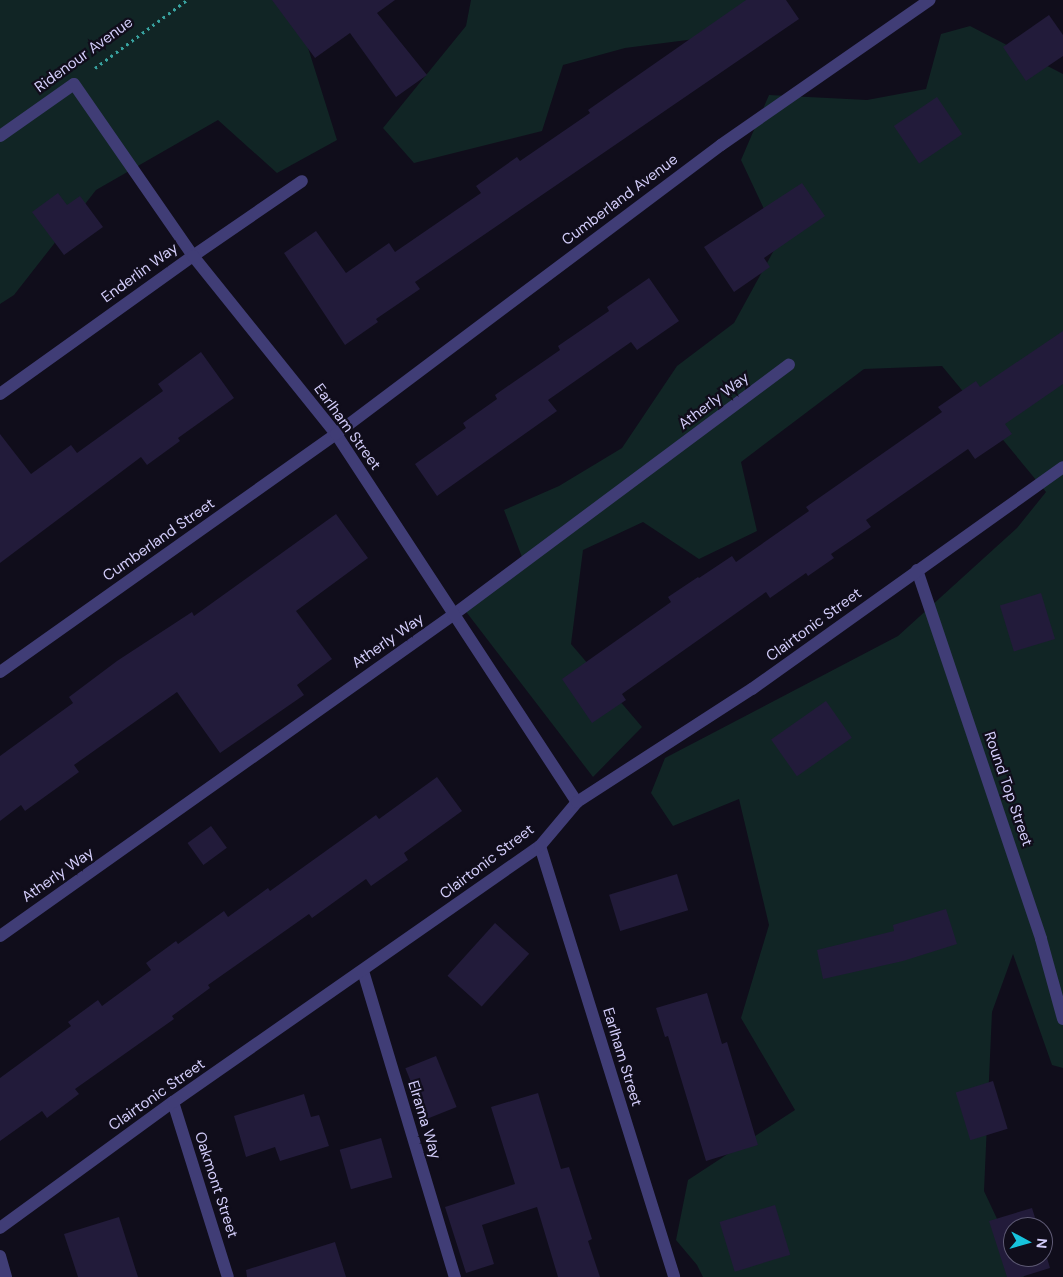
<!DOCTYPE html>
<html>
<head>
<meta charset="utf-8">
<style>
  body { margin:0 }
  #map { position:relative; width:1063px; height:1277px; overflow:hidden; background:#100d1b; font-family:"DM Sans",sans-serif }
  div>[style] { position:absolute }
  [style*='--x'] { left:calc(var(--x)*1px); top:calc(var(--y)*1px); width:calc(var(--w)*1px); rotate:calc(var(--a)*1deg) }
  .green>* { inset:0; background:#112525 }
  .building>* { inset:0; background:#221b3a; transform-origin:0 0 }
  .path>* { height:3px; margin-top:-1.5px; transform-origin:0; background:repeating-linear-gradient(90deg,#38a29f 0 2.5px,transparent 0 6.5px) }
  .service>* { height:12px; margin:-6px; padding:0 6px; transform-origin:6px; border-radius:6px; background:#403d76 }
  .minor>* { height:12px; margin:-6px; padding:0 6px; transform-origin:6px; border-radius:6px; background:#403d76 }
  span { translate:-50% -50%; white-space:nowrap; text-align:center; line-height:1.15; -webkit-text-stroke:4.5px #100d1b; paint-order:stroke }
  .street-label { font-size:15px; color:#d3cdfa }
  .north { position:absolute; left:1003px; top:1217px; width:50px; height:50px; box-sizing:border-box; background:#100d1b; border:1px solid #5e5a74; border-radius:50%; rotate:96deg; font-size:14px; font-weight:700; line-height:20px; text-align:center; color:#d3cdfa }
  .north::after { content:''; display:block; margin:auto; width:18px; height:22px; background:#17c3dc; clip-path:polygon(50% 0,100% 100%,50% 72%,0 100%) }
</style>
</head>
<body>
<div id="map">
  <div class="green">
    <div style="clip-path:polygon(0 0,293px 0,337px 140px,277px 173px,218px 120px,96px 190px,14px 295px,0 304px)"></div>
    <div style="clip-path:polygon(471px 0,746px 0,734px 34px,625px 48px,563px 65px,542px 131px,414px 163px,383px 128px,466px 26px)"></div>
    <div style="clip-path:polygon(970px 26px,1063px 74px,1063px 1068px,1052px 1065px,1013px 954px,992px 1012px,984px 1191px,1013px 1253px,1013px 1257px,1015px 1257px,1024px 1277px,703px 1277px,697px 1265px,676px 1240px,688px 1180px,795px 1110px,741px 1018px,769px 925px,739px 799px,673px 826px,651px 793px,665px 758px,898px 636px,1017px 528px,1046px 492px,942px 366px,864px 369px,741px 462px,757px 531px,699px 559px,643px 522px,583px 550px,571px 644px,642px 727px,593px 777px,464px 609px,525px 565px,504px 510px,559px 486px,622px 448px,677px 366px,734px 323px,779px 241px,741px 160px,769px 95px,867px 100px,926px 89px,941px 34px)"></div>
  </div>
  <div class="building">
    <div style="clip-path:polygon(272px 0,395px 0,377px 13px,427px 75px,396px 97px,350px 33px,315px 58px)"></div>
    <div style="clip-path:polygon(746px 0,786px 0,799px 19px,415px 282px,420px 289px,376px 319px,378px 322px,345px 345px,284px 253px,316px 231px,346px 273px,389px 243px,395px 252px,481px 193px,476px 186px,517px 157px,520px 161px,590px 113px,588px 110px)"></div>
    <div style="clip-path:polygon(1049px 15px,1063px 35px,1063px 56px,1026px 81px,1003px 47px)"></div>
    <div style="left:937px;top:97px;width:45px;height:52px;rotate:56deg"></div>
    <div style="clip-path:polygon(802px 183px,825px 216px,764px 258px,770px 267px,734px 292px,704px 247px)"></div>
    <div style="clip-path:polygon(58px 193px,67px 205px,80px 196px,103px 227px,64px 255px,32px 212px)"></div>
    <div style="clip-path:polygon(649px 278px,679px 321px,637px 350px,631px 342px,548px 400px,557px 411px,437px 496px,415px 464px,466px 428px,463px 423px,497px 399px,495px 395px,560px 350px,558px 346px,609px 311px,607px 307px)"></div>
    <div style="clip-path:polygon(1063px 331px,1063px 384px,1005px 424px,1012px 434px,975px 459px,968px 449px,866px 520px,871px 527px,831px 554px,834px 558px,808px 576px,806px 573px,770px 598px,766px 592px,622px 694px,626px 700px,592px 723px,562px 679px,671px 602px,668px 597px,698px 577px,699px 578px,732px 556px,736px 562px,809px 511px,806px 507px,942px 412px,938px 407px,976px 381px,980px 387px)"></div>
    <div style="clip-path:polygon(201px 352px,234px 398px,178px 438px,180px 441px,147px 465px,141px 457px,0 563px,0 434px,31px 474px,71px 445px,77px 453px,163px 391px,158px 384px)"></div>
    <div style="clip-path:polygon(336px 514px,368px 558px,296px 611px,332px 659px,297px 685px,304px 695px,220px 753px,177px 692px,74px 765px,79px 772px,25px 811px,21px 805px,0 821px,0 756px,73px 703px,69px 697px,117px 661px,192px 612px,194px 616px)"></div>
    <div style="left:1041px;top:593px;width:48px;height:43px;rotate:73deg"></div>
    <div style="left:826px;top:701px;width:45px;height:67px;rotate:55deg"></div>
    <div style="clip-path:polygon(437px 777px,462px 811px,404px 853px,408px 860px,371px 886px,366px 879px,312px 918px,309px 914px,208px 985px,210px 988px,172px 1016px,174px 1019px,75px 1089px,79px 1094px,47px 1118px,42px 1111px,0 1141px,0 1078px,71px 1026px,68px 1022px,98px 1000px,102px 1006px,151px 970px,146px 963px,176px 941px,178px 944px,224px 911px,228px 917px,268px 888px,270px 891px,376px 815px,379px 819px)"></div>
    <div style="left:211px;top:826px;width:27px;height:29px;rotate:54deg"></div>
    <div style="left:677px;top:874px;width:38px;height:71px;rotate:73deg"></div>
    <div style="clip-path:polygon(946px 909px,957px 944px,903px 961px,823px 979px,817px 950px,894px 931px,893px 925px)"></div>
    <div style="left:495px;top:923px;width:46px;height:71px;rotate:42deg"></div>
    <div style="clip-path:polygon(707px 993px,722px 1044px,727px 1042px,758px 1145px,706px 1161px,668px 1036px,665px 1037px,656px 1008px)"></div>
    <div style="left:436px;top:1056px;width:55px;height:33px;rotate:68deg"></div>
    <div style="left:993px;top:1081px;width:50px;height:39px;rotate:73deg"></div>
    <div style="clip-path:polygon(538px 1093px,561px 1169px,569px 1167px,592px 1239px,588px 1241px,600px 1277px,558px 1277px,537px 1207px,482px 1225px,494px 1264px,466px 1273px,445px 1207px,515px 1184px,491px 1107px)"></div>
    <div style="clip-path:polygon(304px 1094px,311px 1117px,319px 1115px,329px 1146px,280px 1161px,275px 1147px,246px 1157px,234px 1116px)"></div>
    <div style="left:381px;top:1138px;width:41px;height:43px;rotate:74deg"></div>
    <div style="left:775px;top:1205px;width:52px;height:58px;rotate:73deg"></div>
    <div style="clip-path:polygon(1032px 1208px,1038px 1227px,1013px 1227px,1013px 1257px,1043px 1257px,1043px 1244px,1050px 1268px,1021px 1277px,1007px 1277px,989px 1221px)"></div>
    <div style="clip-path:polygon(119px 1217px,138px 1277px,78px 1277px,64px 1234px)"></div>
    <div style="clip-path:polygon(335px 1242px,346px 1277px,247px 1277px,246px 1270px)"></div>
  </div>
  <div class="path">
    <div style="--x:95;--y:68;--w:114;--a:-36.5"></div>
  </div>
  <div class="service">
    <div style="--x:0;--y:394;--w:237;--a:-35.6"></div>
    <div style="--x:193;--y:256;--w:132;--a:-34.5"></div>
    <div style="--x:0;--y:936;--w:555;--a:-35.32"></div>
    <div style="--x:453;--y:615;--w:419;--a:-36.7"></div>
    <div style="--x:363;--y:971;--w:320;--a:73.3"></div>
    <div style="--x:0;--y:1256;--w:22;--a:74"></div>
  </div>
  <div class="minor">
    <div style="--x:0;--y:136;--w:90;--a:-35.1"></div>
    <div style="--x:74;--y:84;--w:209;--a:55.3"></div>
    <div style="--x:193;--y:256;--w:228;--a:51.2"></div>
    <div style="--x:336;--y:434;--w:440;--a:56.8"></div>
    <div style="--x:917;--y:570;--w:389;--a:71.4"></div>
    <div style="--x:1041;--y:939;--w:83;--a:74.6"></div>
    <div style="--x:0;--y:672;--w:412;--a:-35.3"></div>
    <div style="--x:336;--y:434;--w:481;--a:-36.9"></div>
    <div style="--x:721;--y:145;--w:254;--a:-34.8"></div>
    <div style="--x:540;--y:846;--w:451;--a:72.7"></div>
    <div style="--x:173;--y:1102;--w:183;--a:72.6"></div>
    <div style="--x:0;--y:1228;--w:214;--a:-36.1"></div>
    <div style="--x:173;--y:1102;--w:447;--a:-34.9"></div>
    <div style="--x:540;--y:846;--w:57;--a:-49.9"></div>
    <div style="--x:577;--y:802;--w:208;--a:-32.9"></div>
    <div style="--x:752;--y:689;--w:382;--a:-35.5"></div>
  </div>
  <div class="street-label">
    <span style="left:84px;top:55px;rotate:-36deg">Ridenour Avenue</span>
    <span style="left:620px;top:200px;rotate:-37deg">Cumberland Avenue</span>
    <span style="left:140px;top:273px;rotate:-36deg">Enderlin Way</span>
    <span style="left:714px;top:401px;rotate:-37deg">Atherly Way</span>
    <span style="left:347px;top:427px;rotate:54deg">Earlham Street</span>
    <span style="left:159px;top:540px;rotate:-35deg">Cumberland Street</span>
    <span style="left:814px;top:625px;rotate:-36deg">Clairtonic Street</span>
    <span style="left:388px;top:641px;rotate:-35deg">Atherly Way</span>
    <span style="left:1008px;top:789px;rotate:71deg">Round Top Street</span>
    <span style="left:487px;top:862px;rotate:-37deg">Clairtonic Street</span>
    <span style="left:58px;top:875px;rotate:-35deg">Atherly Way</span>
    <span style="left:622px;top:1057px;rotate:73deg">Earlham Street</span>
    <span style="left:157px;top:1095px;rotate:-35deg">Clairtonic Street</span>
    <span style="left:424px;top:1120px;rotate:73deg">Elrama Way</span>
    <span style="left:216px;top:1185px;rotate:72deg">Oakmont Street</span>
  </div>
  <div class="north">N</div>
</div>
</body>
</html>
